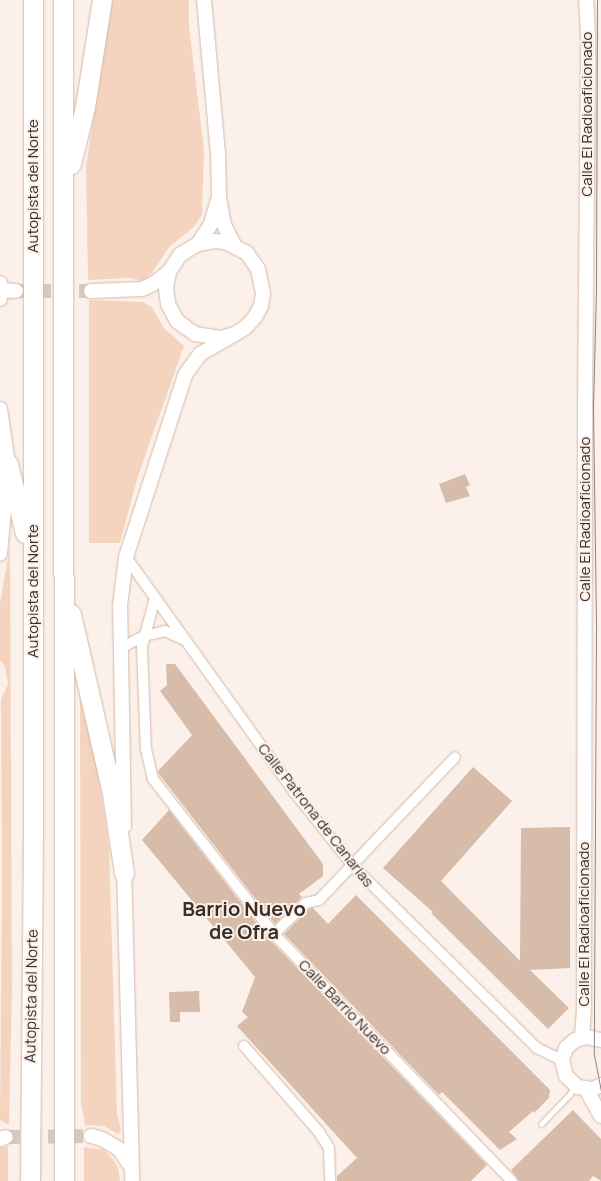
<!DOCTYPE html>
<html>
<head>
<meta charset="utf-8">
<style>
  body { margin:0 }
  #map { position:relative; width:601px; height:1181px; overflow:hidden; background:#fcf1ea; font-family:Manrope,sans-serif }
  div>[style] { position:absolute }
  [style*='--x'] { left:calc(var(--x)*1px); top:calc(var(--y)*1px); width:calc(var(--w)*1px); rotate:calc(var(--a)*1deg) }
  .green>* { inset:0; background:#f4d4be; transform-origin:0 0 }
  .building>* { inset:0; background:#d6bca9 }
  .secondary-tunnel>* { height:14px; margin-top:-7px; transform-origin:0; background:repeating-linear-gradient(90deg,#d5cac3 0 14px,transparent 0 21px) }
  .roads { filter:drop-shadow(0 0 1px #d3b9a6) drop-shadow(0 0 1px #d3b9a6) }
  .lane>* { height:5px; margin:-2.5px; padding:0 2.5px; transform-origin:2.5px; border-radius:2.5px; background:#fff }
  .street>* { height:10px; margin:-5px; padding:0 5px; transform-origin:5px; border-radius:5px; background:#fff }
  .secondary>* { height:14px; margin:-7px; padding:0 7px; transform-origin:7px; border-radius:7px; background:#fff }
  .highway>* { height:19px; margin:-9.5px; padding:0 9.5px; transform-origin:9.5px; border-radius:9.5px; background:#fff }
  .tram>* { height:1px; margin:-0.5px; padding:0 0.5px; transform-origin:0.5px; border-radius:0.5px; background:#90857e }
  span { translate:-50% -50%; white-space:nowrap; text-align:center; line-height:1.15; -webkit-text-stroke:4px #fcf1ea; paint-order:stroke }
  .street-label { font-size:15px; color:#392f27 }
  .district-label { font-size:20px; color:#392f27; font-weight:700 }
</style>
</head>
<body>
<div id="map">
  <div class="green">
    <div style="clip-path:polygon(111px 0,189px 0,189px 26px,204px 150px,202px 215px,194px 227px,170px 246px,151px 274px,143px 281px,129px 278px,88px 280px,86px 167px)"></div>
    <div style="clip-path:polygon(89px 300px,143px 302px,152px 307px,164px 328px,184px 346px,138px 476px,120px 543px,89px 543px)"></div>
    <div style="clip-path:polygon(10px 547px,12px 988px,9px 1125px,0 1120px,2px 882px,1px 699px,8px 684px,5px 667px,0 660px,0 603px)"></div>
    <div style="clip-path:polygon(80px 698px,97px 767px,109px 846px,117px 1113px,121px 1131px,118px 1134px,104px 1126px,85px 1125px,81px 1102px)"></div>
    <div style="left:8px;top:1147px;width:34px;height:8px;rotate:90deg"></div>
    <div style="clip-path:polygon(84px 1147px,104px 1150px,112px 1158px,118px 1167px,120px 1181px,84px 1181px)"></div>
  </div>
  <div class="building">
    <div style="clip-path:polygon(465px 474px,470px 485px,466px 487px,470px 496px,446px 503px,439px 484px)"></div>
    <div style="clip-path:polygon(166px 664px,175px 664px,323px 864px,323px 876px,299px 894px,302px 897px,275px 924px,159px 774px,158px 771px,192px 735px,160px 691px,167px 685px)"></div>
    <div style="clip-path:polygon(473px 767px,512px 801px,441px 881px,520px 961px,521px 828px,570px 827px,570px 968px,530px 970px,569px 1008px,548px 1029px,431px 913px,433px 912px,383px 868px)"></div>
    <div style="clip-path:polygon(169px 810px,269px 939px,487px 1165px,471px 1181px,337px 1181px,337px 1176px,357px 1158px,237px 1026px,248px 1017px,242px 1012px,255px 977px,142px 840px)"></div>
    <div style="clip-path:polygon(356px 895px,550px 1090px,549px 1098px,534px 1113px,533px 1111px,509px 1132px,517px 1139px,500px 1150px,442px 1092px,439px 1095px,284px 934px,309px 909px,313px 908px,328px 924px)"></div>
    <div style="clip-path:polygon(199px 991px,200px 1012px,180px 1012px,180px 1022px,170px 1022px,169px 992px)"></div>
    <div style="clip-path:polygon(573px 1110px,601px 1139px,601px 1181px,593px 1176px,589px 1181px,519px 1181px,511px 1170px)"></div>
  </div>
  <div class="secondary-tunnel">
    <div style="--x:16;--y:291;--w:75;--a:0"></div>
    <div style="--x:6;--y:1137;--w:85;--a:-0.7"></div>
  </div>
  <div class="roads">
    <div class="lane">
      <div style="--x:541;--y:1124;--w:42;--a:-46"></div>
      <div style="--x:570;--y:1094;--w:10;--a:-61"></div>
    </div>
    <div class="street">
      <div style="--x:126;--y:557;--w:289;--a:54.4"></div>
      <div style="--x:294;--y:792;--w:95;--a:51.4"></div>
      <div style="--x:353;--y:866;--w:259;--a:44.7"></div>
      <div style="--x:537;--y:1048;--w:28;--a:26"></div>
      <div style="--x:155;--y:598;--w:51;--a:104.9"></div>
      <div style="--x:142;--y:647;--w:102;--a:87.8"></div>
      <div style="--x:146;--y:749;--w:31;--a:77"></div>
      <div style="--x:153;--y:779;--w:197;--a:52"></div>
      <div style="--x:274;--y:934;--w:343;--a:46.1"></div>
      <div style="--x:121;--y:648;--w:26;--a:-28"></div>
      <div style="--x:144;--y:636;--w:22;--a:-13"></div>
      <div style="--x:165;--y:631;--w:19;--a:25"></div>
      <div style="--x:274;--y:934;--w:45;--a:-44.1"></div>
      <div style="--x:306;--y:903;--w:13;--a:-13"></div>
      <div style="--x:319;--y:900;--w:197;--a:-46.4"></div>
      <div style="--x:244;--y:1046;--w:114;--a:48.9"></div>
      <div style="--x:319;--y:1132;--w:19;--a:58"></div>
      <div style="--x:329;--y:1148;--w:33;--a:88"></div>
    </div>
    <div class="secondary">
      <div style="--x:204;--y:0;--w:154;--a:84.8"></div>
      <div style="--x:218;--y:153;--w:44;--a:88.7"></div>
      <div style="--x:219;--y:197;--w:28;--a:80"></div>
      <div style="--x:224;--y:225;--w:22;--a:63"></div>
      <div style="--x:198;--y:244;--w:24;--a:-57"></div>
      <div style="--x:211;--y:224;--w:25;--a:-74"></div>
      <div style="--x:0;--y:283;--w:16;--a:90"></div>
      <div style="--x:1;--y:290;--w:15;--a:4"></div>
      <div style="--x:91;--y:291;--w:51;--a:-2.2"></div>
      <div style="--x:142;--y:289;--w:12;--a:-24"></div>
      <div style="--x:153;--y:284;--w:20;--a:-37"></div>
      <div style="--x:0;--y:409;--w:56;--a:81.7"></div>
      <div style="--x:8;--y:464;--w:90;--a:95.1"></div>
      <div style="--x:124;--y:826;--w:220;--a:-91"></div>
      <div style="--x:120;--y:606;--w:49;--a:-83"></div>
      <div style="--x:126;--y:557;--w:191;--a:-72"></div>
      <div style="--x:185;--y:375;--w:26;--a:-54"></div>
      <div style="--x:200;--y:354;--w:40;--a:-29.7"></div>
      <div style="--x:235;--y:334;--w:13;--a:-32"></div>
      <div style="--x:246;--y:327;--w:13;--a:-48"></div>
      <div style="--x:255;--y:317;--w:13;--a:-61"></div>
      <div style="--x:261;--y:306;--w:13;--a:-81"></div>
      <div style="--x:263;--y:293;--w:25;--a:-102"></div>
      <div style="--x:258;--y:269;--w:19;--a:-125"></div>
      <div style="--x:247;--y:253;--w:25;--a:-153"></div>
      <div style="--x:225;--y:242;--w:10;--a:-174"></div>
      <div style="--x:215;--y:241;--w:17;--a:170"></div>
      <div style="--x:198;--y:244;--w:21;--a:149"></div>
      <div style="--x:180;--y:255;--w:20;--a:123"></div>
      <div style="--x:169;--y:272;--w:17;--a:100"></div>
      <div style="--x:166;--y:289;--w:15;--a:82"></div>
      <div style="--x:168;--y:304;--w:19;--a:62"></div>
      <div style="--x:177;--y:321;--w:22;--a:36"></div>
      <div style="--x:195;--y:334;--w:26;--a:9"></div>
      <div style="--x:221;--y:338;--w:15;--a:-16"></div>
      <div style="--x:124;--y:865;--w:316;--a:88.5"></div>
      <div style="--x:582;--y:1037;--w:31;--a:-86"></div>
      <div style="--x:584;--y:1006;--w:598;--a:-89.9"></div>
      <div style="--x:585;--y:408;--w:373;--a:-89.5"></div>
      <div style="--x:588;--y:35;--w:35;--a:-93"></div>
      <div style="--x:601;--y:1040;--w:14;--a:-168"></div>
      <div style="--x:587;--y:1037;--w:12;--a:166"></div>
      <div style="--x:575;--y:1040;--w:12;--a:138"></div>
      <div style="--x:566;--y:1048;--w:13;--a:108"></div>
      <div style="--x:562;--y:1060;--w:16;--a:76"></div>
      <div style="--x:566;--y:1076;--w:16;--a:43"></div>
      <div style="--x:578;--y:1087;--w:15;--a:8"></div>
      <div style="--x:593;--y:1089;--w:9;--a:-27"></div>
      <div style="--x:586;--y:1089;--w:31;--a:61"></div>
      <div style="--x:91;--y:1136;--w:11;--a:15"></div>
      <div style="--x:102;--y:1139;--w:20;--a:30"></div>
      <div style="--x:119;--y:1149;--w:23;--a:56"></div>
      <div style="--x:0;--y:1139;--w:6;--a:-18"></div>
    </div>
    <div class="highway">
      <div style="--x:63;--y:0;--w:1181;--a:89.95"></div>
      <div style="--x:71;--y:164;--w:59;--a:-76.2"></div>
      <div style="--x:85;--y:107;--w:108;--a:-81"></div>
      <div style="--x:8;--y:464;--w:71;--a:76.2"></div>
      <div style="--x:71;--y:614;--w:184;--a:77.1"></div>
      <div style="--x:112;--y:793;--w:81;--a:81.5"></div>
      <div style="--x:30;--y:1181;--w:347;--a:-89.5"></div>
      <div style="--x:33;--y:834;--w:834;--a:-90"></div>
    </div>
  </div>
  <div class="tram">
    <div style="--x:597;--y:0;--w:291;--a:90.2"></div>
    <div style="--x:596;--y:291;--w:117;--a:91.5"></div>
    <div style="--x:593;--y:408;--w:224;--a:89.2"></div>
    <div style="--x:596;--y:632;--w:423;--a:90.3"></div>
    <div style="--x:594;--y:1055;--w:36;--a:79"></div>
  </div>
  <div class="street-label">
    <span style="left:587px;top:114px;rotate:-90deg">Calle El Radioaficionado</span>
    <span style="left:33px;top:186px;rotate:-90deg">Autopista del Norte</span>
    <span style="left:585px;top:519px;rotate:-90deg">Calle El Radioaficionado</span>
    <span style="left:33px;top:591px;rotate:-90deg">Autopista del Norte</span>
    <span style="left:316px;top:815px;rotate:52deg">Calle Patrona de Canarias</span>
    <span style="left:584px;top:924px;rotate:-90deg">Calle El Radioaficionado</span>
    <span style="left:31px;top:996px;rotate:-89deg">Autopista del Norte</span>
    <span style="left:345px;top:1007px;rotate:46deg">Calle Barrio Nuevo</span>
  </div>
  <div class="district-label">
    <span style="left:244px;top:920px">Barrio Nuevo<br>de Ofra</span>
  </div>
</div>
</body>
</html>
